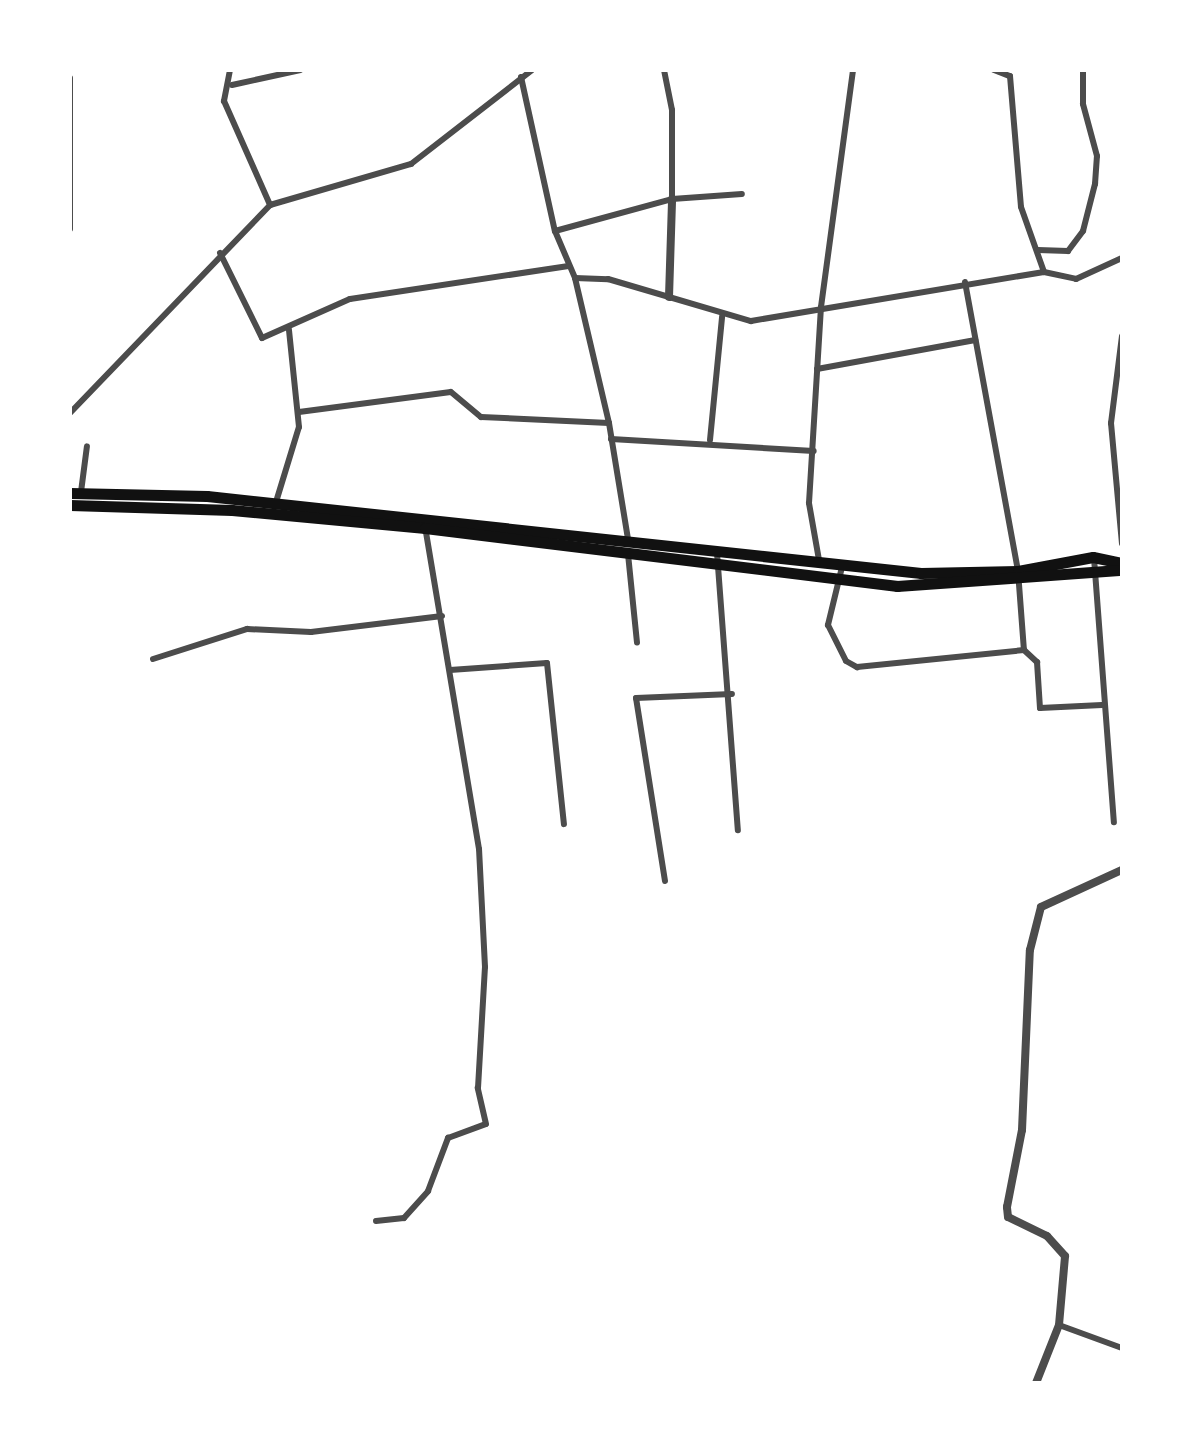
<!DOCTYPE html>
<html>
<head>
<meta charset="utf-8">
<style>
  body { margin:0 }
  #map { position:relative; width:1192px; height:1453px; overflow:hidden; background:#fff; font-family:"Nunito Sans",sans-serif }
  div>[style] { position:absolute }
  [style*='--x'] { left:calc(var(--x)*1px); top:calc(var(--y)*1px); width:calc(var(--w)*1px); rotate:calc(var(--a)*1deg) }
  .minor>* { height:6px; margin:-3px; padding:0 3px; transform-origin:3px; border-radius:3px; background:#4c4c4c }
  .tertiary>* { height:8px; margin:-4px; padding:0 4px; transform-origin:4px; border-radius:4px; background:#4c4c4c }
  .trunk>* { height:11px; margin:-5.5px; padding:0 5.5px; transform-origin:5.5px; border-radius:5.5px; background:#111 }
  span { translate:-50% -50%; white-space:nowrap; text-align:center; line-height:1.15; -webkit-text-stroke:8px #fff; paint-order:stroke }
  .frame { position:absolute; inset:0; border:72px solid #fff; pointer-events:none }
</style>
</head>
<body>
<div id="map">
  <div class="minor">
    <div style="--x:230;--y:70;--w:32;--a:101"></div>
    <div style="--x:224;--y:101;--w:114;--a:66.1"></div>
    <div style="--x:664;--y:70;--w:41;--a:78.7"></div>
    <div style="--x:672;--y:110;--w:89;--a:90"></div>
    <div style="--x:994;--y:70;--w:17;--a:21"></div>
    <div style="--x:1010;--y:76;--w:131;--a:85.2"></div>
    <div style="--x:1021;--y:207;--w:69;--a:70.5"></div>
    <div style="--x:1044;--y:272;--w:33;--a:12"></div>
    <div style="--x:1076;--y:279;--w:51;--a:-24.5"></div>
    <div style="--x:521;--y:77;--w:158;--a:77.6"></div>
    <div style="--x:555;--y:231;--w:51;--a:66.9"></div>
    <div style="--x:575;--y:278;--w:149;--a:76.8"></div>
    <div style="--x:609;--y:423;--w:118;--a:80.7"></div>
    <div style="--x:70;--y:78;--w:151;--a:90"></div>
    <div style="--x:232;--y:85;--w:70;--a:-12.4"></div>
    <div style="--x:555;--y:231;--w:121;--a:-15.3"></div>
    <div style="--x:672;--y:199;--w:70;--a:-4.1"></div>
    <div style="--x:1038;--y:250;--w:30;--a:2"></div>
    <div style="--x:1068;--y:251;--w:25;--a:-53"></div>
    <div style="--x:1083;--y:231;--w:49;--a:-75.7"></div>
    <div style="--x:1095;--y:184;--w:28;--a:-86"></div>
    <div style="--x:1097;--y:156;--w:54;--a:-105.1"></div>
    <div style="--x:1083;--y:104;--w:34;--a:-90"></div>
    <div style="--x:220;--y:253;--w:95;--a:63.7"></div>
    <div style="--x:262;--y:338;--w:96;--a:-23.9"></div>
    <div style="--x:350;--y:299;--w:221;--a:-8.6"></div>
    <div style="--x:575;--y:278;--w:33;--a:2"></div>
    <div style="--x:608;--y:279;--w:149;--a:16.4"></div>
    <div style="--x:751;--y:321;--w:297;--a:-9.5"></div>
    <div style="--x:965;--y:282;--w:294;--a:79.6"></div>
    <div style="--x:1018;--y:571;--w:79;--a:85.7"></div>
    <div style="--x:1024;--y:650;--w:18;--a:43"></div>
    <div style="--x:1037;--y:662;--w:46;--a:86.3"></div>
    <div style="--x:1040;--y:708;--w:62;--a:-2.8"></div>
    <div style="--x:1122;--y:336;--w:88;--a:97.2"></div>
    <div style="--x:1111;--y:423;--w:121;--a:84.8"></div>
    <div style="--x:817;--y:369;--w:161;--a:-10.4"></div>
    <div style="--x:299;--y:412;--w:153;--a:-7.5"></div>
    <div style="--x:451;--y:392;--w:39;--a:40"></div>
    <div style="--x:481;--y:417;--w:128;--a:2.7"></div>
    <div style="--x:70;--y:413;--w:289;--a:-46.1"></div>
    <div style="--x:270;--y:205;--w:147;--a:-16.2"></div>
    <div style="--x:411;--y:164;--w:153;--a:-37.8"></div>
    <div style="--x:611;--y:439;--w:203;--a:3.4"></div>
    <div style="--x:710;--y:440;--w:124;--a:-84.4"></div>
    <div style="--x:81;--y:492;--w:46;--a:-82.6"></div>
    <div style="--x:276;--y:502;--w:78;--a:-73"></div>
    <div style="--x:299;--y:427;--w:98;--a:-95.9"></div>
    <div style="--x:717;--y:553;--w:278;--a:85.7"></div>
    <div style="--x:628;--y:554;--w:89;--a:84.2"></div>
    <div style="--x:1094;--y:558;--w:265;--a:85.7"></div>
    <div style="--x:819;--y:560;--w:58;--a:-100"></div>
    <div style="--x:809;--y:503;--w:196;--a:-86.5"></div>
    <div style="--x:821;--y:307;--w:239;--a:-82.3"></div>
    <div style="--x:842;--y:567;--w:60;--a:103.6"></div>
    <div style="--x:828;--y:625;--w:40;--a:63.4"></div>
    <div style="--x:846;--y:661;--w:13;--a:29"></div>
    <div style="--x:857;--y:667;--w:168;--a:-5.8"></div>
    <div style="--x:153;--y:659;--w:99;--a:-17.7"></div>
    <div style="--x:247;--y:629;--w:64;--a:2.7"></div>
    <div style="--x:311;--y:632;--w:132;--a:-7"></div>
    <div style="--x:450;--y:670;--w:97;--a:-4.1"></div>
    <div style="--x:547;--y:663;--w:162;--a:84"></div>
    <div style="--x:665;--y:881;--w:185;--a:-99"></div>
    <div style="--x:636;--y:698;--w:96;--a:-2.4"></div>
    <div style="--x:376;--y:1221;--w:28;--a:-6"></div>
    <div style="--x:404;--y:1218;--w:36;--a:-48"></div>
    <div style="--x:428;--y:1191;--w:57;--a:-69.3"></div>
    <div style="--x:448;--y:1138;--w:40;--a:-20.2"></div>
    <div style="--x:486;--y:1124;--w:37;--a:-103"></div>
    <div style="--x:478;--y:1088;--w:121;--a:-86.7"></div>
    <div style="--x:485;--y:967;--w:118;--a:-92.9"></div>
    <div style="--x:479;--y:849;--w:326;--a:-99.5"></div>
    <div style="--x:1059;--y:1325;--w:67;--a:20.1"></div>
  </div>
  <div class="tertiary">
    <div style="--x:669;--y:297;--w:98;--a:-88.2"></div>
    <div style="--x:1036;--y:1383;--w:62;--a:-68.4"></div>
    <div style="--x:1059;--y:1325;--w:69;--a:-85"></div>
    <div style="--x:1065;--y:1256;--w:27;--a:-132"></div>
    <div style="--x:1047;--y:1236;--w:43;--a:-154"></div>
    <div style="--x:1008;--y:1217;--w:10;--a:-96"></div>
    <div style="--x:1007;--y:1207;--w:78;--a:-79"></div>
    <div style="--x:1022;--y:1130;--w:180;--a:-87.5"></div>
    <div style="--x:1030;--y:950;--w:44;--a:-75.7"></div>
    <div style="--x:1041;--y:907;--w:89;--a:-24.6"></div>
  </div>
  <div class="trunk">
    <div style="--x:70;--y:493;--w:137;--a:1.3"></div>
    <div style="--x:207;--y:496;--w:718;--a:6.16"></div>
    <div style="--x:921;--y:573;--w:97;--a:-1.2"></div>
    <div style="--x:1018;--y:571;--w:76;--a:-10.6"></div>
    <div style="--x:1093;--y:557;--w:30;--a:12"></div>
    <div style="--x:70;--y:505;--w:162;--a:1.8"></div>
    <div style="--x:232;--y:510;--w:194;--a:5.3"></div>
    <div style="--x:425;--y:528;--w:476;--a:7"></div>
    <div style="--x:897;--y:586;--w:226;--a:-4.1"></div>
  </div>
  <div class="frame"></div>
</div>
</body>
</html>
